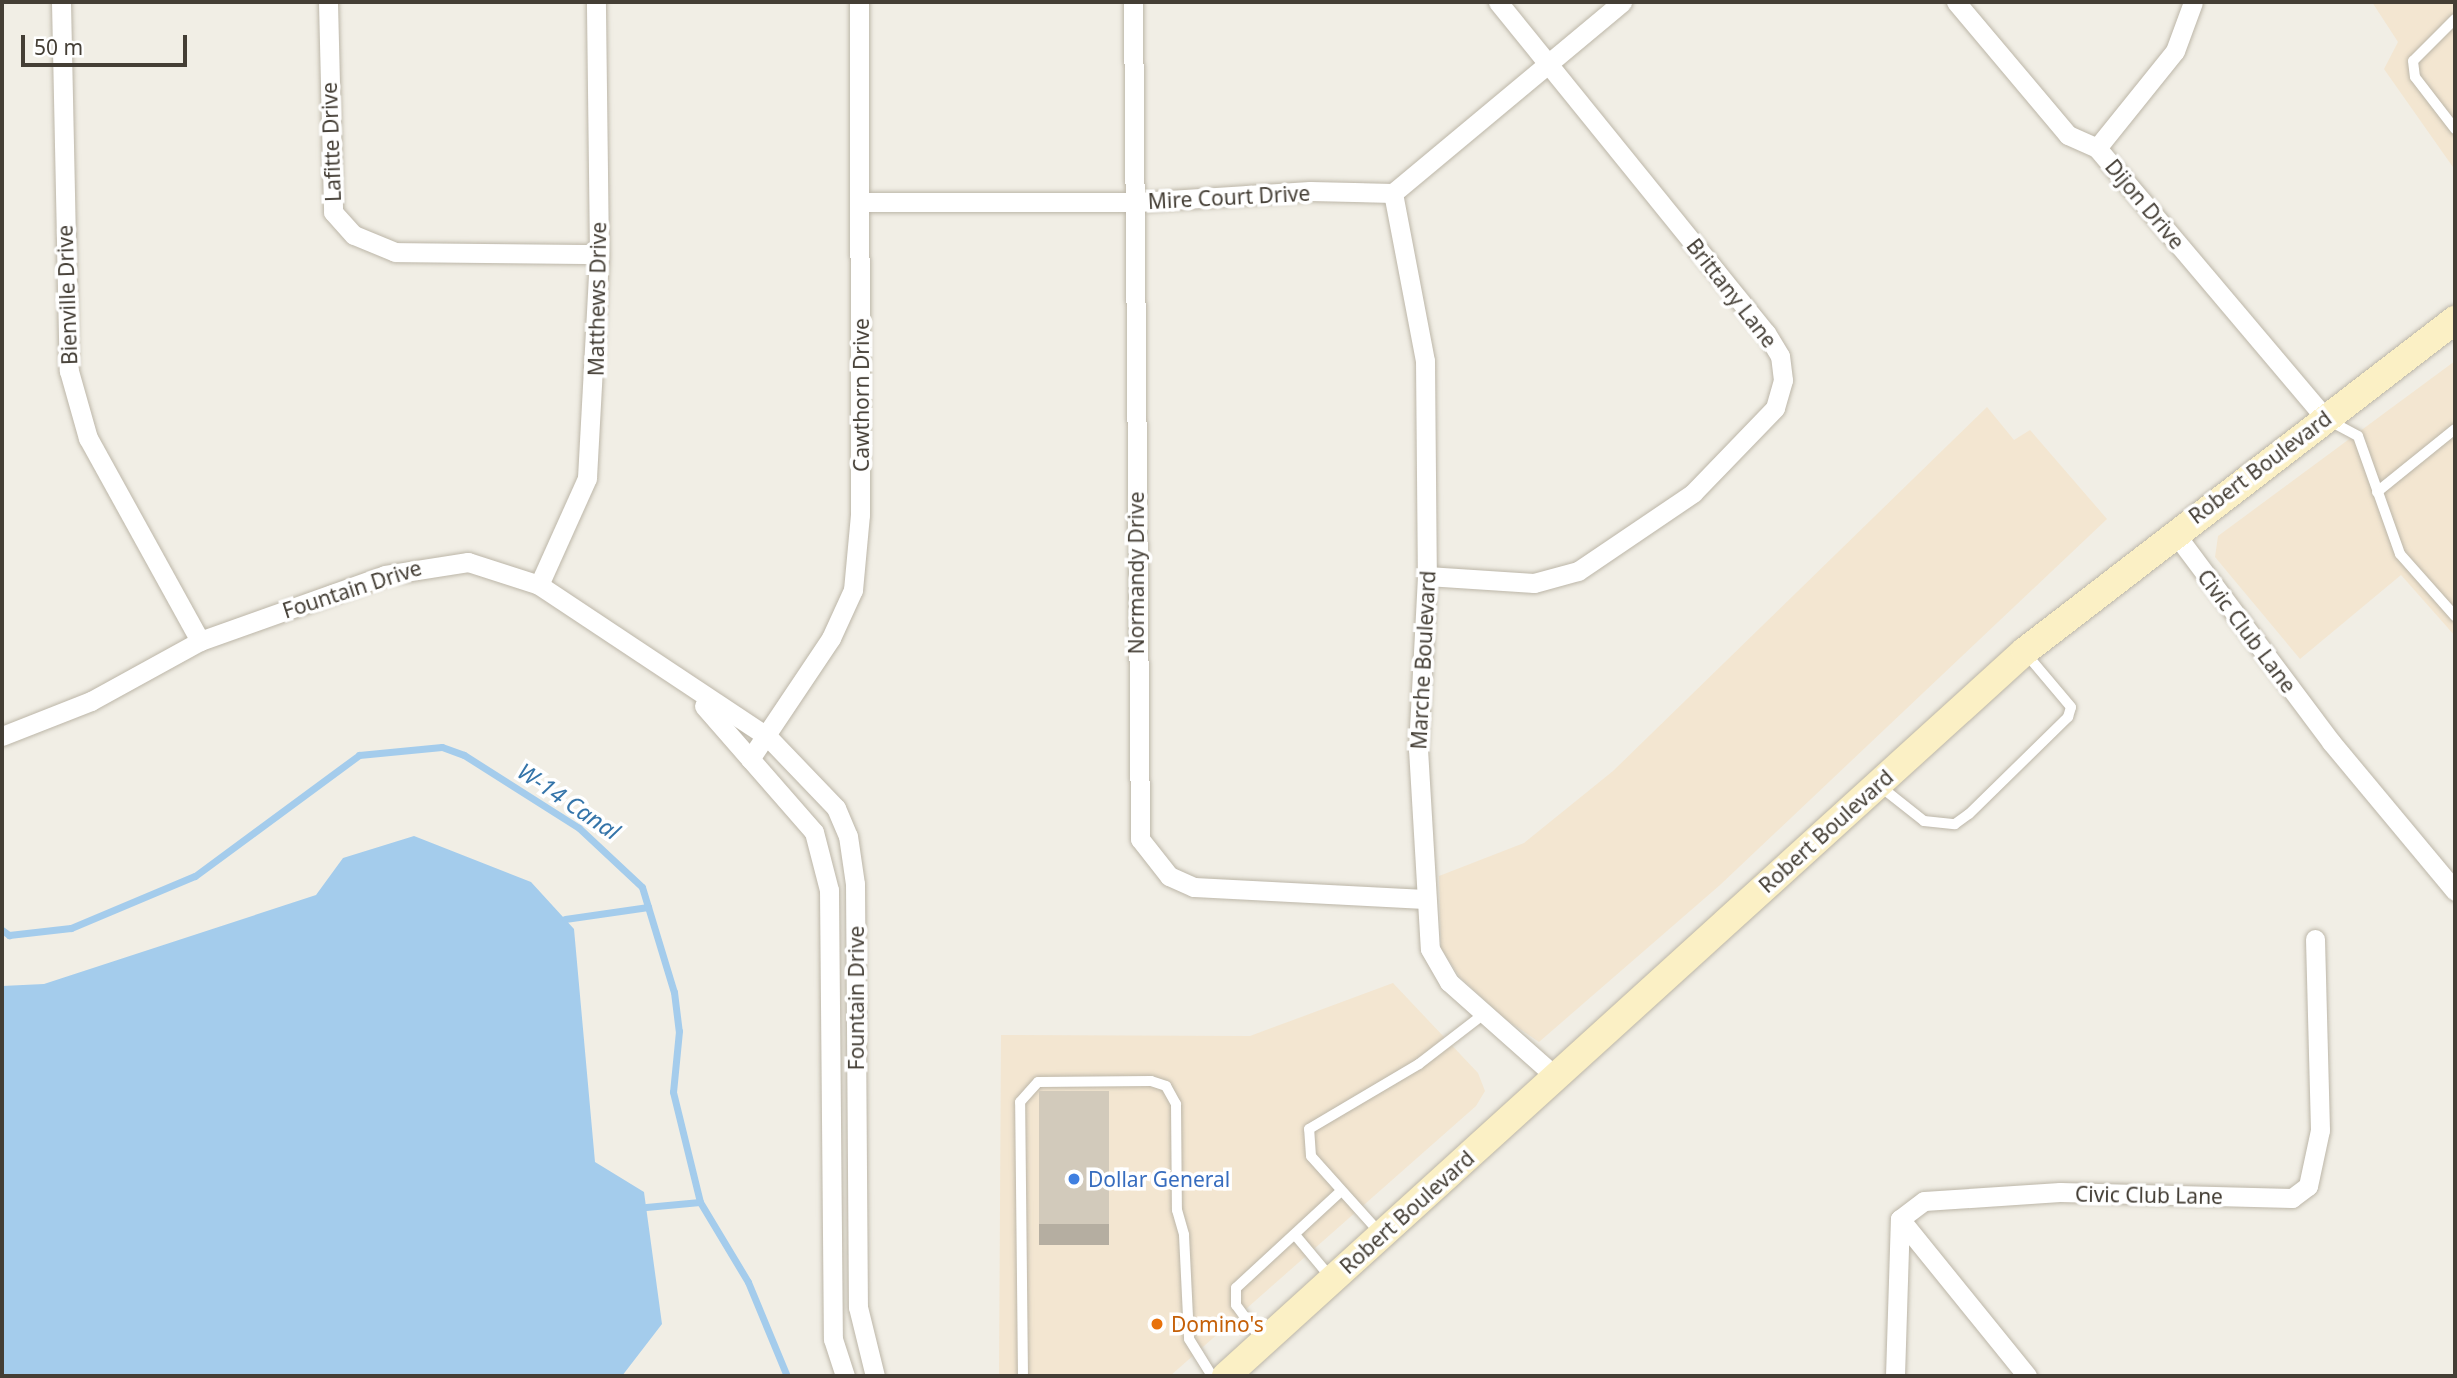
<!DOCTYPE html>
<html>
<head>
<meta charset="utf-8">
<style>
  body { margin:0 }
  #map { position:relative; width:2457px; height:1378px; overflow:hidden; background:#f1eee5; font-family:"Noto Sans",sans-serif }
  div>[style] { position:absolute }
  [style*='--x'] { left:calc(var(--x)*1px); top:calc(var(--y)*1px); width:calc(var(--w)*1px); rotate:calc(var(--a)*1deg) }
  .commercial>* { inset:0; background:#f3e6d1 }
  .water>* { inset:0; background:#a4ccec }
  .stream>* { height:7px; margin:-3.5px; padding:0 3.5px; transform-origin:3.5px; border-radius:3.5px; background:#a4ccec }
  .roads { filter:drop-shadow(0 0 2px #bcb6a8) drop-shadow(0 0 2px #bcb6a8) }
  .service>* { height:10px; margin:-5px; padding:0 5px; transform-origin:5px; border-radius:5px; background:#fff }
  .minor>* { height:19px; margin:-9.5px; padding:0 9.5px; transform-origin:9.5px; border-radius:9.5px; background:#fff }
  .secondary>* { height:28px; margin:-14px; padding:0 14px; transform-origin:14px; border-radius:14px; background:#fbf0c5 }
  .wall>* { inset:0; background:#b5aea1; transform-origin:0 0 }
  .building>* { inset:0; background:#d2cabb; transform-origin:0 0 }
  .dots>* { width:19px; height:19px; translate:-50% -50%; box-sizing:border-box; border:4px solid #fff; border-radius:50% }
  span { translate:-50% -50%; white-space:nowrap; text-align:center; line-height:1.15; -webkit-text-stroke:7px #fff; paint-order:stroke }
  .street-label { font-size:21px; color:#443e35 }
  .shop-label { font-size:21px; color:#366cbe }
  .left { translate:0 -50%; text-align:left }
  .food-label { font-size:21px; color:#c56008 }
  .water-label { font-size:23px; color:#3474a9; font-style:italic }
  .frame { position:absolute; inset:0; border:4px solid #443e35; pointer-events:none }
  .scale { position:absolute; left:21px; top:35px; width:166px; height:32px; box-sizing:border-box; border:4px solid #443e35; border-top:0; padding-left:9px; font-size:21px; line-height:24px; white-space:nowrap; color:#443e35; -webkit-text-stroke:5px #fff; paint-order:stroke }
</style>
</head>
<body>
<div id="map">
  <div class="commercial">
    <div style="clip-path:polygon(2372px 2px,2455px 2px,2455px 170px,2384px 69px,2398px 42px)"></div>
    <div style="clip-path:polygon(2455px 361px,2455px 636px,2401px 575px,2300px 659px,2215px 557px,2218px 536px)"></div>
    <div style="clip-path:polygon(1987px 407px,2014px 440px,2030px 430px,2107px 519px,1720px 885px,1539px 1042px,1504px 1018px,1459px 976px,1441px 948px,1439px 876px,1524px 843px,1613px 771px)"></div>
    <div style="clip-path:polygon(1393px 983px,1478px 1073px,1485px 1091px,1476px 1106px,1170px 1376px,999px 1376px,1001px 1035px,1250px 1036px)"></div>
  </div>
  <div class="water">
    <div style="clip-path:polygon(414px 836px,531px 882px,574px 929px,595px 1162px,644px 1192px,662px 1324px,622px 1376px,2px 1376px,2px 986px,44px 984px,316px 895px,343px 858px)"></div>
  </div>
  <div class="stream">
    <div style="--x:565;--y:919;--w:84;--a:-8.2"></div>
    <div style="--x:2;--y:930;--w:9;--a:36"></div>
    <div style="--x:9;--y:935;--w:62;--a:-6.4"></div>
    <div style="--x:71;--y:928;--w:134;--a:-22.8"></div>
    <div style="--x:195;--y:876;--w:204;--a:-36.4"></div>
    <div style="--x:359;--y:755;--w:83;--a:-5.5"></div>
    <div style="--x:442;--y:747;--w:23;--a:20"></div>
    <div style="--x:464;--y:755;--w:136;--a:32.4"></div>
    <div style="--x:579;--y:828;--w:86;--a:43.1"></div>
    <div style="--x:642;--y:887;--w:110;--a:73.1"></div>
    <div style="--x:674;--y:992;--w:39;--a:83"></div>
    <div style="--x:679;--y:1031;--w:61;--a:95.6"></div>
    <div style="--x:673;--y:1092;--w:113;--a:76.2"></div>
    <div style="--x:700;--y:1202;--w:93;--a:59"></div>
    <div style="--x:748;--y:1282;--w:102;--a:67.5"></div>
    <div style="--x:646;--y:1207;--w:54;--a:-5.3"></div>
  </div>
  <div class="roads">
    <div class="service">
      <div style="--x:2455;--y:19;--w:59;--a:135"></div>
      <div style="--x:2413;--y:61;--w:16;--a:83"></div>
      <div style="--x:2415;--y:77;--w:66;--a:52.4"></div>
      <div style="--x:2328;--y:420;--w:34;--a:28"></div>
      <div style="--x:2358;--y:436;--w:125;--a:70.4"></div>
      <div style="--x:2400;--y:554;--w:83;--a:48.4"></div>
      <div style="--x:2377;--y:492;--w:100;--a:-38.9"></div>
      <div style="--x:1881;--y:787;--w:55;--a:38.3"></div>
      <div style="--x:1924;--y:821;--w:31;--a:6"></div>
      <div style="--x:1955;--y:824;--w:17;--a:-36"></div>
      <div style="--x:1969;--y:814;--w:139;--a:-44.4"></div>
      <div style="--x:2068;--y:717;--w:10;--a:-73"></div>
      <div style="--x:2071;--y:707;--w:68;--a:-130.2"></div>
      <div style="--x:1380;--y:1233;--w:103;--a:-131.9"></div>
      <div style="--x:1311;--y:1156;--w:27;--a:-94"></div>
      <div style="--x:1309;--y:1129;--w:128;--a:-30.6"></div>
      <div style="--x:1419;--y:1064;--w:83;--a:-37.7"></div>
      <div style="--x:1296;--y:1236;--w:56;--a:50.1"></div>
      <div style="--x:1261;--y:1339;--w:42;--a:-126.3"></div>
      <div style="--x:1236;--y:1305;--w:17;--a:-90"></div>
      <div style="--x:1236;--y:1288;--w:143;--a:-42.7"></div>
      <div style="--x:1023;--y:1376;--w:274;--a:-90.6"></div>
      <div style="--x:1020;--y:1102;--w:27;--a:-48"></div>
      <div style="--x:1038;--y:1082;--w:113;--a:-0.5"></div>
      <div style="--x:1151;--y:1081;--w:16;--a:18"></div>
      <div style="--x:1166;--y:1086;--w:21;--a:61"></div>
      <div style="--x:1176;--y:1104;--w:106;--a:89.5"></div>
      <div style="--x:1177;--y:1210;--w:26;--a:74"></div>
      <div style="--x:1184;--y:1235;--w:104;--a:87.2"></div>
      <div style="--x:1189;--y:1339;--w:44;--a:58.1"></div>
    </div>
    <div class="minor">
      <div style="--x:61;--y:2;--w:369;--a:88.8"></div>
      <div style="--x:69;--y:371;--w:70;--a:74.2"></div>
      <div style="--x:88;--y:438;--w:232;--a:61.1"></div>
      <div style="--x:328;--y:2;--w:210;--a:88.6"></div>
      <div style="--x:333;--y:212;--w:31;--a:48"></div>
      <div style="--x:354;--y:235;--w:44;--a:22.5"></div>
      <div style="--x:395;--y:252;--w:204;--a:0.6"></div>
      <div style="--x:1133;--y:2;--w:837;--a:89.52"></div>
      <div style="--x:1140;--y:839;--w:47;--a:51.9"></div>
      <div style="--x:1169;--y:876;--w:27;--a:24"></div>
      <div style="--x:1194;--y:887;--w:231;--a:3"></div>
      <div style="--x:1956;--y:2;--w:174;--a:49.9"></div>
      <div style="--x:2068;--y:135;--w:32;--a:24"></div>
      <div style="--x:2097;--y:148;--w:353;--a:49.8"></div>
      <div style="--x:2097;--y:148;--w:124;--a:-51.2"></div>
      <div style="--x:2175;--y:51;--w:52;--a:-69.8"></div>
      <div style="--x:1393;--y:193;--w:171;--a:79.2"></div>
      <div style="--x:1425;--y:361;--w:215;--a:89.5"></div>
      <div style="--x:1427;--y:576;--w:173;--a:93"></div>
      <div style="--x:1418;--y:749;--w:200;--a:86.6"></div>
      <div style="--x:1430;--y:949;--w:38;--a:60"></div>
      <div style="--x:1449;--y:982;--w:143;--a:41.6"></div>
      <div style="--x:862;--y:202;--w:276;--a:0"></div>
      <div style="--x:1138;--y:202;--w:172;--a:-3.7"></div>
      <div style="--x:1310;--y:191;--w:83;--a:1.4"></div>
      <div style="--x:1393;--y:193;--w:298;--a:-39.8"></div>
      <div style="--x:2174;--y:532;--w:262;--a:53.2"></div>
      <div style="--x:2331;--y:742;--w:194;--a:50.2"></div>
      <div style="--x:1427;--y:576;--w:107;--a:3.7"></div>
      <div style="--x:1534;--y:583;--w:46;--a:-15.3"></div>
      <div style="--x:1578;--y:571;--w:139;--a:-34.1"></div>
      <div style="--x:1693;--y:493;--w:118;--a:-46"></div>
      <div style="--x:1775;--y:408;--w:29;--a:-74"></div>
      <div style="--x:1783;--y:380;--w:24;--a:-97"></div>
      <div style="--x:1780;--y:356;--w:27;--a:-121"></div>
      <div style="--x:1766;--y:333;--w:426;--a:-129"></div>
      <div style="--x:539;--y:585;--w:117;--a:-65.8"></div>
      <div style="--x:587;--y:478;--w:224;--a:-86.9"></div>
      <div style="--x:599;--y:254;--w:252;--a:-90.7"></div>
      <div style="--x:704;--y:706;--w:167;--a:48.9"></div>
      <div style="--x:814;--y:832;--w:60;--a:75.5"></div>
      <div style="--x:829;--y:890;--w:449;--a:89.5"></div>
      <div style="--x:833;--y:1339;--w:39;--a:72"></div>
      <div style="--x:2;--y:736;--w:96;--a:-21.5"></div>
      <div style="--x:91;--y:701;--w:124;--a:-28.8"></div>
      <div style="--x:200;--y:641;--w:196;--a:-19.6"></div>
      <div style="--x:385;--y:575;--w:84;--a:-8.9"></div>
      <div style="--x:468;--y:562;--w:75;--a:17.9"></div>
      <div style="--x:539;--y:585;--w:275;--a:33.6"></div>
      <div style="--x:768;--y:737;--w:98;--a:46.2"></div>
      <div style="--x:836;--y:808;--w:30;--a:67"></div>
      <div style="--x:848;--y:836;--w:49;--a:81.7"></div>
      <div style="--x:855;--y:884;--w:423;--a:89.6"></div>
      <div style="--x:858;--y:1307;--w:71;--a:76.2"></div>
      <div style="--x:750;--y:759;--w:146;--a:-56.2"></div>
      <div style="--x:831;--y:638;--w:53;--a:-65.4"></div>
      <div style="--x:853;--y:590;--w:75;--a:-84.7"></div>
      <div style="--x:860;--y:515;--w:513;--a:-90.11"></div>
      <div style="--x:1900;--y:1219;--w:202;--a:51"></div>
      <div style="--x:1895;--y:1376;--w:157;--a:-88.2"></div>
      <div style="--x:1900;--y:1219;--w:30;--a:-37"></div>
      <div style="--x:1924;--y:1201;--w:136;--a:-3.8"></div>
      <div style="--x:2060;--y:1192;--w:232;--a:1.5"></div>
      <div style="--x:2292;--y:1198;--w:20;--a:-37"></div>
      <div style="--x:2308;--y:1186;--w:57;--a:-77.9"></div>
      <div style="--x:2320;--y:1130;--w:191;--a:-91.5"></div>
    </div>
    <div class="secondary">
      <div style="--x:1226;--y:1376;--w:1079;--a:-42.22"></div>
      <div style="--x:2025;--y:651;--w:543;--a:-37.59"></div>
    </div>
  </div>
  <div class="wall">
    <div style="left:1109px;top:1091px;width:154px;height:70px;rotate:90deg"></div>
  </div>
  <div class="building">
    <div style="left:1109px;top:1091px;width:133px;height:70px;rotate:90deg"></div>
  </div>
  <div class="dots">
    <div style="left:1074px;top:1179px;background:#3f7fe0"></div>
    <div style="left:1157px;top:1324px;background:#e8710a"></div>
  </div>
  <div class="street-label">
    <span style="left:331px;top:142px;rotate:-92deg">Lafitte Drive</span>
    <span style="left:1229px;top:197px;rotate:-3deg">Mire Court Drive</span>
    <span style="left:2145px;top:204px;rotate:50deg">Dijon Drive</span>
    <span style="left:1732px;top:293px;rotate:52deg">Brittany Lane</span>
    <span style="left:67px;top:295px;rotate:-92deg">Bienville Drive</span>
    <span style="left:597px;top:299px;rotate:-89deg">Matthews Drive</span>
    <span style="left:861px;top:395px;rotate:-90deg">Cawthorn Drive</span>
    <span style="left:2260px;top:467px;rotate:-37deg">Robert Boulevard</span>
    <span style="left:1136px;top:573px;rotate:-90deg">Normandy Drive</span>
    <span style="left:352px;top:589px;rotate:-18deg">Fountain Drive</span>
    <span style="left:2247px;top:631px;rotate:53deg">Civic Club Lane</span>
    <span style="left:1423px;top:660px;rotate:-87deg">Marche Boulevard</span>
    <span style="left:1826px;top:831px;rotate:-42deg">Robert Boulevard</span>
    <span style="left:856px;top:998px;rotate:-90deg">Fountain Drive</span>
    <span style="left:2149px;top:1195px;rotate:1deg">Civic Club Lane</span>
    <span style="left:1407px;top:1212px;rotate:-42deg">Robert Boulevard</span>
  </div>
  <div class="shop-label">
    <span class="left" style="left:1088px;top:1179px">Dollar General</span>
  </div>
  <div class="food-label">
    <span class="left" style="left:1171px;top:1324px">Domino's</span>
  </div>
  <div class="water-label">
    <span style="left:569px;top:801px;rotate:34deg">W-14 Canal</span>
  </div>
  <div class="frame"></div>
  <div class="scale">50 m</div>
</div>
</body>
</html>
